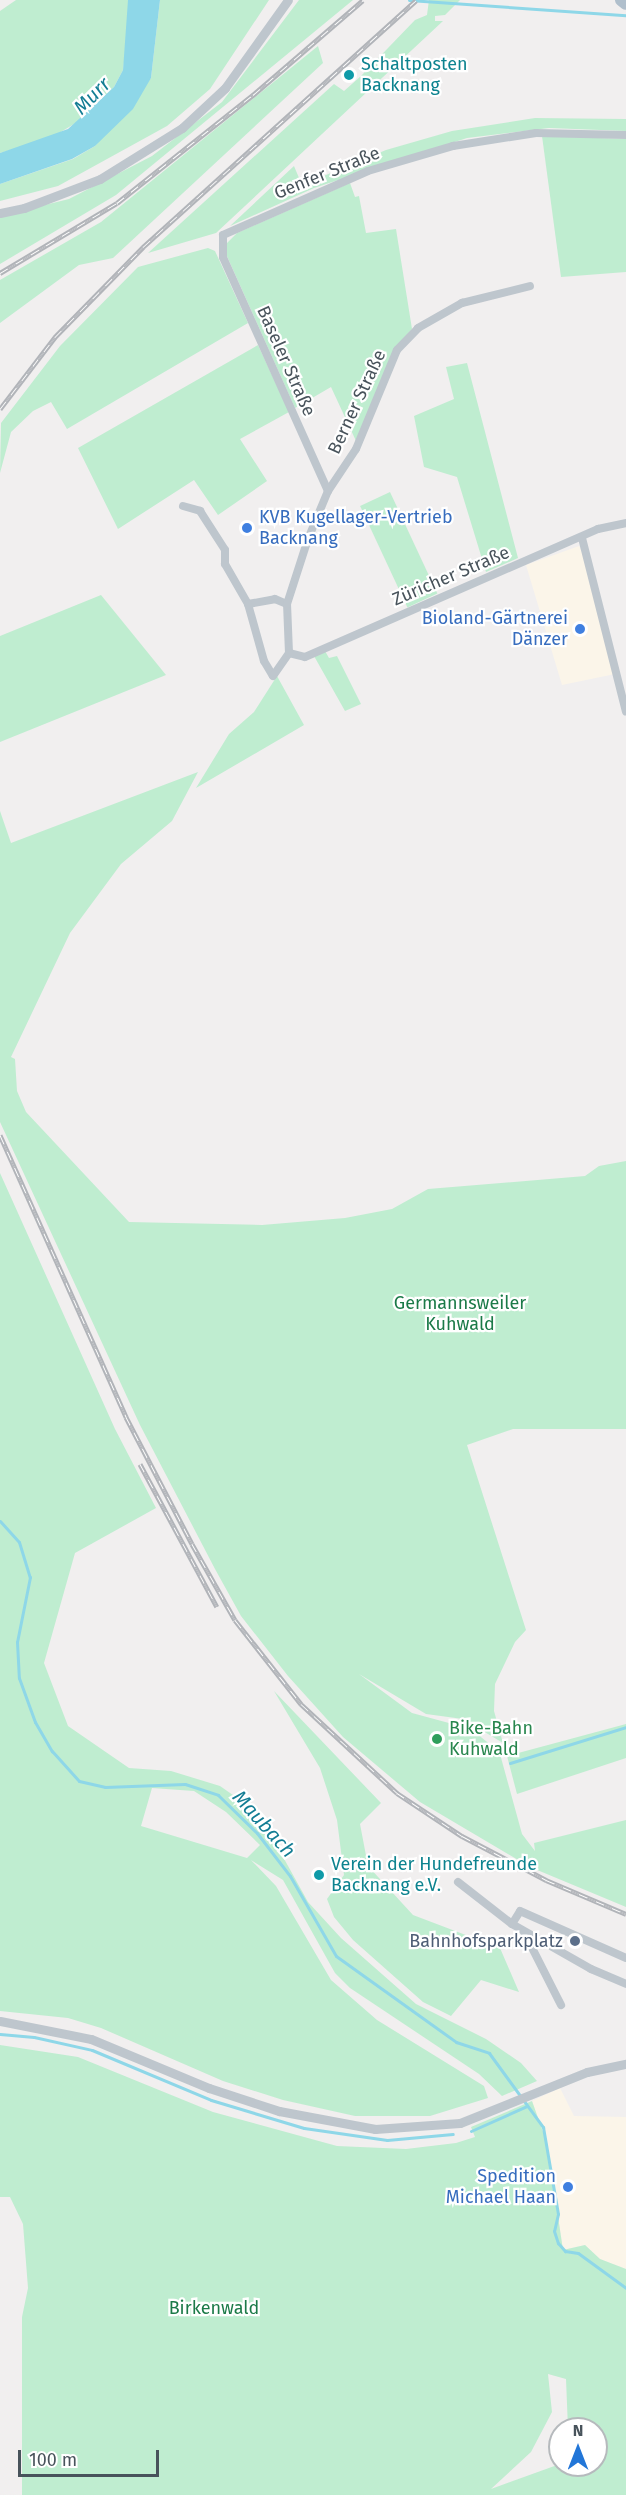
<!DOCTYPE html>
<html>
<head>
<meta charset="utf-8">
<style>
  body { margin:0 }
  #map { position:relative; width:626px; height:2495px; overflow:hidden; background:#f1efef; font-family:"Fira Sans",sans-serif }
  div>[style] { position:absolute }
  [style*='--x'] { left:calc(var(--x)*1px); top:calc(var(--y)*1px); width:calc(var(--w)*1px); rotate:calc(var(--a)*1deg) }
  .commercial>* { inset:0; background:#fbf5e9 }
  .green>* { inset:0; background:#bfedd0; transform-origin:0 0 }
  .water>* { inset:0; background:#8ed7e8 }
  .stream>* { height:3px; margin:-1.5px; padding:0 1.5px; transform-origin:1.5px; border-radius:1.5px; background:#8ed7e8 }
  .minor>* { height:8px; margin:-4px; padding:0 4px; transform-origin:4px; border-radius:4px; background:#bec6cd }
  .tertiary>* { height:9px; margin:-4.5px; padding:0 4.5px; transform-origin:4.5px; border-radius:4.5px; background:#bec6cd }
  .primary>* { height:12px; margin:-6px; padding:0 6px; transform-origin:6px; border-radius:6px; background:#b0bfcc }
  .rail>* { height:5px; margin-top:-2.5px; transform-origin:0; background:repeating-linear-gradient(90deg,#fff 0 9px,#b1b4b9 0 18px); box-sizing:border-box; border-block:2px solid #b1b4b9 }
  .dots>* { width:16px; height:16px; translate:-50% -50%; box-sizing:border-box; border:3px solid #fff; border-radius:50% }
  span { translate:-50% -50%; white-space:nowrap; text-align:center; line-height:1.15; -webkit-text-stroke:4.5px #fff; paint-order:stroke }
  .culture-label { font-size:18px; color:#0d838f }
  .left { translate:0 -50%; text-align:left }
  .street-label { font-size:18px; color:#48535b }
  .shop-label { font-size:18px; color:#366cbe }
  .right { translate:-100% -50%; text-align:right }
  .park-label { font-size:18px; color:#1b7a48 }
  .leisure-label { font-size:18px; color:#27864d }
  .service-label { font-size:18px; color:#4e5e75 }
  .water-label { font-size:20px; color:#137d94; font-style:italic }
  .north { position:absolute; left:548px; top:2417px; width:60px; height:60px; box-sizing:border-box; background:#fff; border:2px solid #b6babd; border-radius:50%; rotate:0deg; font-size:16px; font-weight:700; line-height:24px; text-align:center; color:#48535b }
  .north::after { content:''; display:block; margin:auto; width:21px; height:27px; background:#2276d8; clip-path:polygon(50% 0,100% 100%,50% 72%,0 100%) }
  .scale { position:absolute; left:18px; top:2450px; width:141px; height:27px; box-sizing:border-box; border:3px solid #48535b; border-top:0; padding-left:8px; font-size:18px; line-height:21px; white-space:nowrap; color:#48535b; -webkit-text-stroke:4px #fff; paint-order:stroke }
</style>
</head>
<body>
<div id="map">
  <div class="commercial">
    <div style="clip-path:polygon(579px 546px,588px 565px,615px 674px,562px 685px,526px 565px)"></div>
    <div style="clip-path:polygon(560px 2088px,574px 2116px,626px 2117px,626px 2269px,600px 2259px,585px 2245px,563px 2250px,547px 2143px,532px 2101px)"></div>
  </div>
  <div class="green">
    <div style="clip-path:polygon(16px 0,128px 0,128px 30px,123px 70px,114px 87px,84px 118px,49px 139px,0 153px,0 11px)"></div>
    <div style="clip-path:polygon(160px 0,269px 0,210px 89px,167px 126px,58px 186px,0 201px,0 184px,73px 159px,95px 146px,151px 78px)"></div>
    <div style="clip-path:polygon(299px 0,353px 0,116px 195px,0 264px,0 216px,69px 199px,152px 156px,222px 102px)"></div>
    <div style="clip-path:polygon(429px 0,460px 0,445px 15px,435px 16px,435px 21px,443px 21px,216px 233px,148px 253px,334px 84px,344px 91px,361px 76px,415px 20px,427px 15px)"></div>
    <div style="clip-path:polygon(318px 46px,323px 63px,113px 258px,79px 265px,0 323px,0 280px,101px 222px)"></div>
    <div style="clip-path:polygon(535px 118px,626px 119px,626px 131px,549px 128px,467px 138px,314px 188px,230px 226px,294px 166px,302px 185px,386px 150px,452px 131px)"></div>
    <div style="clip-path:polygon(542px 136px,626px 139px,626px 272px,561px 277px)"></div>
    <div style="clip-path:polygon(350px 183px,355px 197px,359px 196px,366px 233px,396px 229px,412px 329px,397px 346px,356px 441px,331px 387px,295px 408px,226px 254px,227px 243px,237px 233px)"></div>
    <div style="clip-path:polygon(208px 248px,215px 251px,248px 323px,67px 429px,51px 402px,33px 411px,11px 432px,0 473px,1px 423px,60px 346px,138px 267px)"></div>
    <div style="clip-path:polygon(258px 345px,289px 412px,240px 439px,267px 481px,218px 515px,194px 480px,118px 529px,78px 448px)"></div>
    <div style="clip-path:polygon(467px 363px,518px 558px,486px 572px,457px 477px,424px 467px,414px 416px,454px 399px,446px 367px)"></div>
    <div style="left:390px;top:492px;width:112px;height:33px;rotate:65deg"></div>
    <div style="clip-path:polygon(101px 595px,166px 675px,0 742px,0 636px)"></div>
    <div style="clip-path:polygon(325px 651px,329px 658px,337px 656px,361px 704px,345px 711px,314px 656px)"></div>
    <div style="clip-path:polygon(277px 676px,304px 725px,196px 788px,229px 734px,254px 712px)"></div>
    <div style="clip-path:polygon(198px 772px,172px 821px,121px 864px,70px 933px,11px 1057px,15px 1059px,17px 1091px,26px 1112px,129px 1222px,262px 1225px,345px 1218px,392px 1209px,428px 1189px,585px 1176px,599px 1166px,626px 1161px,626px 1429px,513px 1429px,467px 1445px,526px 1630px,515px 1642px,495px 1684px,494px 1711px,503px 1743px,463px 1719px,426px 1714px,359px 1674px,412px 1713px,471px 1729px,492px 1746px,500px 1754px,522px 1834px,535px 1851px,534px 1843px,626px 1820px,626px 1907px,530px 1867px,420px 1802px,343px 1737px,288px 1676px,241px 1616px,215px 1569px,140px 1425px,0 1122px,0 811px,11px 843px)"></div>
    <div style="clip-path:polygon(evenodd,0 1173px,115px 1429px,156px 1508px,75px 1553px,44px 1663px,68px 1726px,129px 1768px,171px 1771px,220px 1786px,243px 1802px,262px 1819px,308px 1902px,341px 1938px,416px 2004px,486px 2039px,521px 2063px,537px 2081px,502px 2096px,479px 2074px,350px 1988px,335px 1973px,283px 1880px,251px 1860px,276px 1886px,331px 1980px,377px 2020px,484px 2086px,488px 2098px,430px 2116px,355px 2116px,283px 2100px,223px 2081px,101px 2028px,68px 2018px,0 2011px,0 1173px,152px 1788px,194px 1791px,226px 1812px,260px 1845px,247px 1858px,141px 1826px,152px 1788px)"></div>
    <div style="clip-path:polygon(274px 1691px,381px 1803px,360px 1824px,368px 1866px,413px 1915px,500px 1948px,519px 1992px,481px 1980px,451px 2016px,423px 2002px,353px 1940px,334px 1917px,327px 1899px,344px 1875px,337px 1820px,320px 1768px)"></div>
    <div style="clip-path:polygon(626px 1724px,626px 1758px,517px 1794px,507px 1756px)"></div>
    <div style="clip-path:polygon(evenodd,0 2045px,78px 2057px,213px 2112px,337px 2146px,406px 2149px,456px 2143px,475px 2137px,471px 2127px,532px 2101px,547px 2143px,563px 2250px,585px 2245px,600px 2259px,626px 2269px,626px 2495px,22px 2495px,22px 2317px,28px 2288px,23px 2224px,10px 2197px,0 2197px,0 2045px,548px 2374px,566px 2379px,568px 2429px,596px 2429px,596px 2465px,560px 2464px,491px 2489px,531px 2452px,552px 2412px,548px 2374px)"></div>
  </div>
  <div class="water">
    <div style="clip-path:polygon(128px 0,160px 0,151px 78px,133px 109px,95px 146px,72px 159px,0 184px,0 153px,68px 129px,114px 87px,123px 70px)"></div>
  </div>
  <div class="stream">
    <div style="--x:409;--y:0;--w:218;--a:4"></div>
    <div style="--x:0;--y:1521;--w:28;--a:48"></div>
    <div style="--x:19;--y:1542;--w:37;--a:73"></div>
    <div style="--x:30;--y:1577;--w:66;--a:101.3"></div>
    <div style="--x:17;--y:1642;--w:36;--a:87"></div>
    <div style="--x:19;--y:1678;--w:47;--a:70"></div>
    <div style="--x:35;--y:1722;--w:34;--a:60"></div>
    <div style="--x:52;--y:1751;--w:40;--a:48"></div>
    <div style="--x:79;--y:1781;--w:27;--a:13"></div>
    <div style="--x:105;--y:1787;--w:80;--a:-2.1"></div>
    <div style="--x:185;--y:1784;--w:35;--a:18"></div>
    <div style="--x:218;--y:1795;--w:54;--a:44.3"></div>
    <div style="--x:257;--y:1833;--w:54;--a:52.5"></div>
    <div style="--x:290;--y:1876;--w:92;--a:60.1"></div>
    <div style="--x:336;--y:1956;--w:148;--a:35.6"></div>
    <div style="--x:456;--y:2042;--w:35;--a:18"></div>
    <div style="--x:489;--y:2053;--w:92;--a:53.9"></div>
    <div style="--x:543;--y:2127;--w:88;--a:80.2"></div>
    <div style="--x:558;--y:2214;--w:17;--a:103"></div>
    <div style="--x:554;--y:2231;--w:13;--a:72"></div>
    <div style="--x:558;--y:2243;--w:11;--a:49"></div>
    <div style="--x:565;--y:2251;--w:13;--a:9"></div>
    <div style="--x:578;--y:2253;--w:59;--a:36.1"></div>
    <div style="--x:510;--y:1763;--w:121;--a:-17.2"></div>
    <div style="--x:0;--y:2034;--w:34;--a:5"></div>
    <div style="--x:34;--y:2037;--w:59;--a:12.6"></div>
    <div style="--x:92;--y:2050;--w:129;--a:22.8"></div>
    <div style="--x:211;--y:2100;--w:97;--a:16.8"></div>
    <div style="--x:304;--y:2128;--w:84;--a:8.2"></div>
    <div style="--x:387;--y:2140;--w:66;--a:-5.2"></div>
    <div style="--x:471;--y:2131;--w:61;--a:-24.1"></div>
  </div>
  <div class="minor">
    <div style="--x:328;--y:491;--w:256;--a:-114.2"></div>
    <div style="--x:223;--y:257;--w:22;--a:-90"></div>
    <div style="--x:223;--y:235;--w:158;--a:-23.8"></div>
    <div style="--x:368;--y:171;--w:89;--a:-16.4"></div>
    <div style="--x:453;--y:146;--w:84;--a:-8.9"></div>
    <div style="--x:536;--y:133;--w:90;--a:1.3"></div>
    <div style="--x:183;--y:506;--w:18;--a:16"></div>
    <div style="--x:200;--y:511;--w:46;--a:57.3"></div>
    <div style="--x:225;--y:550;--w:14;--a:90"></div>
    <div style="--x:225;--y:564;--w:46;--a:60.1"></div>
    <div style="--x:248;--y:604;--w:27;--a:-10"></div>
    <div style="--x:275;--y:599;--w:13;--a:23"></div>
    <div style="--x:582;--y:538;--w:179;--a:75.8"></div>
    <div style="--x:248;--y:604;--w:59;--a:74.3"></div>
    <div style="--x:264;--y:661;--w:17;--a:59"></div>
    <div style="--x:273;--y:676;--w:28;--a:-55"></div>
    <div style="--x:289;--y:653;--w:49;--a:-92.3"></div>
    <div style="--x:287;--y:604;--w:68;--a:-72.1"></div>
    <div style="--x:308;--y:539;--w:52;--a:-67.4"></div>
    <div style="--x:328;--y:491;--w:50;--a:-56.3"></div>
    <div style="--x:356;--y:449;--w:107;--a:-67.5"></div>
    <div style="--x:397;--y:350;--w:30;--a:-46"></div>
    <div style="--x:418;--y:328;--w:51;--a:-29.6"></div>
    <div style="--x:462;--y:303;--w:70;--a:-14"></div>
    <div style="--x:289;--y:653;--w:16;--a:14"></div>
    <div style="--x:305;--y:657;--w:320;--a:-23.6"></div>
    <div style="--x:598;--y:529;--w:29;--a:-12"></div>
    <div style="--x:458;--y:1882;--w:68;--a:37.9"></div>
    <div style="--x:512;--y:1924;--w:15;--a:-58"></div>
    <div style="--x:520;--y:1911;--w:116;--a:23.9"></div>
    <div style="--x:512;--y:1924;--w:91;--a:29.7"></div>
    <div style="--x:591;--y:1969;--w:38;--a:23"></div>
    <div style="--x:524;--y:1932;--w:82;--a:63.1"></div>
  </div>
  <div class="tertiary">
    <div style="--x:0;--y:213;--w:25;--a:-12"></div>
    <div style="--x:24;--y:208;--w:81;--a:-20.9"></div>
    <div style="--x:100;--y:179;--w:97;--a:-31.9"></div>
    <div style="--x:182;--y:128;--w:59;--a:-42.9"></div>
    <div style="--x:225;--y:88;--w:108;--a:-54.4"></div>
    <div style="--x:0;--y:2021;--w:93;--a:11.2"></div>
    <div style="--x:91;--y:2039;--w:128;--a:22.6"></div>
    <div style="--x:209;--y:2088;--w:74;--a:18.2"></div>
    <div style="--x:279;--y:2111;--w:98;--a:10.6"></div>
    <div style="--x:375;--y:2129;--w:85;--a:-4"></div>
    <div style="--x:460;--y:2123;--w:137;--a:-21.9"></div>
    <div style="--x:587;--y:2072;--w:40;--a:-12"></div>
  </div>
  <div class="primary">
    <div style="--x:621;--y:0;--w:6;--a:39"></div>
  </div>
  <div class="rail">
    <div style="--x:0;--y:273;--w:136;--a:-30.9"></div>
    <div style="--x:117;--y:203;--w:174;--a:-38.5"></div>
    <div style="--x:253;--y:95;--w:145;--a:-40.8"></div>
    <div style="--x:0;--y:409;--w:91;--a:-52.6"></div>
    <div style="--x:55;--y:337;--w:126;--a:-45.6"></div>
    <div style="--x:143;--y:247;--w:368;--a:-42.1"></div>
    <div style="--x:0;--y:1135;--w:309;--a:65.9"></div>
    <div style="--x:126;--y:1417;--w:143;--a:62.5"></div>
    <div style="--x:192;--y:1544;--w:87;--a:60.5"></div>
    <div style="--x:235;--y:1620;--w:107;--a:51.8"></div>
    <div style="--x:301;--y:1704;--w:131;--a:42.8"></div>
    <div style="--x:397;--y:1793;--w:78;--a:33.5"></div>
    <div style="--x:462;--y:1836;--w:95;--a:27.6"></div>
    <div style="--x:546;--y:1880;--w:87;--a:23"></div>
    <div style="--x:140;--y:1464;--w:162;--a:61.7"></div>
  </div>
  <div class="dots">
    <div style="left:349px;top:75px;background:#0f9aa8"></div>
    <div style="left:247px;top:528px;background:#3f7fe0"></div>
    <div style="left:580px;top:629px;background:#3f7fe0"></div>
    <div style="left:437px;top:1739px;background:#2e9e5b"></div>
    <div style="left:319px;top:1875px;background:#0f9aa8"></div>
    <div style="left:575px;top:1941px;background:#5c6f8a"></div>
    <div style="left:568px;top:2187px;background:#3f7fe0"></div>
  </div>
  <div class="culture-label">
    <span class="left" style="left:361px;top:75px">Schaltposten<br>Backnang</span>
    <span class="left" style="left:331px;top:1875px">Verein der Hundefreunde<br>Backnang e.V.</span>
  </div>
  <div class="street-label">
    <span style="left:327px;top:173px;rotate:-22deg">Genfer Straße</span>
    <span style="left:286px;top:361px;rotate:66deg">Baseler Straße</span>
    <span style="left:357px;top:402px;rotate:-65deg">Berner Straße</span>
    <span style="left:451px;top:576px;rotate:-23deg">Züricher Straße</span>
  </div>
  <div class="shop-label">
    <span class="left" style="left:259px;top:528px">KVB Kugellager-Vertrieb<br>Backnang</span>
    <span class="right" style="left:568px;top:629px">Bioland-Gärtnerei<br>Dänzer</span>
    <span class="right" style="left:556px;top:2187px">Spedition<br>Michael Haan</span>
  </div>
  <div class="park-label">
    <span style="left:460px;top:1314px">Germannsweiler<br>Kuhwald</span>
    <span style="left:214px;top:2308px">Birkenwald</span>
  </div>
  <div class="leisure-label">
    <span class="left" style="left:449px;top:1739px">Bike-Bahn<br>Kuhwald</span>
  </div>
  <div class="service-label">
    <span class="right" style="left:563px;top:1941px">Bahnhofsparkplatz</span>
  </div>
  <div class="water-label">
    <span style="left:92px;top:96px;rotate:-45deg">Murr</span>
    <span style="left:264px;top:1824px;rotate:48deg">Maubach</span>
  </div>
  <div class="north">N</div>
  <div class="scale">100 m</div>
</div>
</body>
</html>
